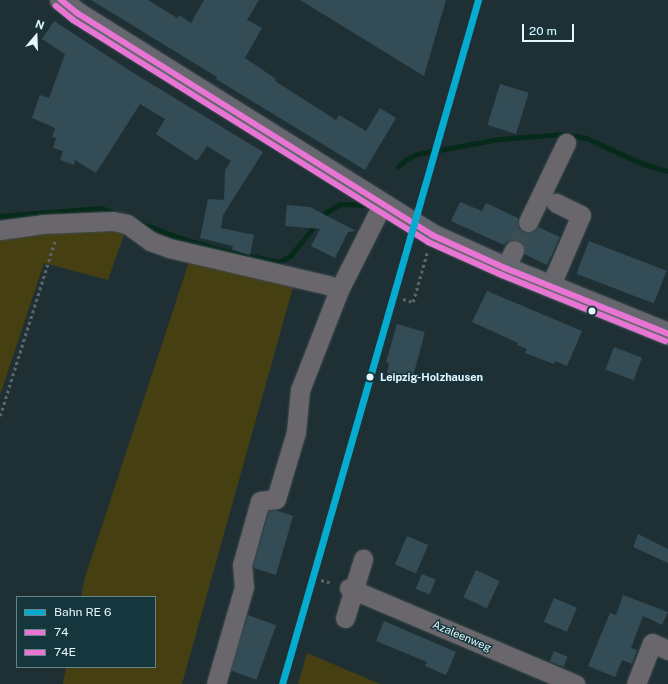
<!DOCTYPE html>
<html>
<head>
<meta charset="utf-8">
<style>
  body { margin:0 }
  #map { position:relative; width:668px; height:684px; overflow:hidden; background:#1f3035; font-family:"Public Sans",sans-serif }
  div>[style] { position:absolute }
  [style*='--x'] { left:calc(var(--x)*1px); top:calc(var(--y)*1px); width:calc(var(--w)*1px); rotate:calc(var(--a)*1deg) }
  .green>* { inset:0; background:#453f12 }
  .stream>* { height:5px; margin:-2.5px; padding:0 2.5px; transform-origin:2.5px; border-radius:2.5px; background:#062a19 }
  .building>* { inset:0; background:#344c56; transform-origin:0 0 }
  .minor-tunnel>* { height:19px; margin-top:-9.5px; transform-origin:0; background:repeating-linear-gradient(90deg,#3d4e53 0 19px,transparent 0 29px) }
  .path>* { height:2.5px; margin-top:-1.25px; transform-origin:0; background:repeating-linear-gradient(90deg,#606368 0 3px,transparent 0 6px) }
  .roads { filter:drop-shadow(0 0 1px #3c4b4f) drop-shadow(0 0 1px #3c4b4f) }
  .minor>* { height:19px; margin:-9.5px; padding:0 9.5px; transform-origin:9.5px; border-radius:9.5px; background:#69666c }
  .major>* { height:22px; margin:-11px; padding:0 11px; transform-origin:11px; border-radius:11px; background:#66666e }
  .bus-1>* { height:6px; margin:-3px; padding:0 3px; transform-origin:3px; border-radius:3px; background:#e875d3 }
  .bus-2>* { height:6px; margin:-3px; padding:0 3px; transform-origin:3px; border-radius:3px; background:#e875d3 }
  .rail-1>* { height:7px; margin:-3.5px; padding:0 3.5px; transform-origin:3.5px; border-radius:3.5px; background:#06acd0 }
  .dots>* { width:11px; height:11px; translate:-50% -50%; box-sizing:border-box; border:2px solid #16363e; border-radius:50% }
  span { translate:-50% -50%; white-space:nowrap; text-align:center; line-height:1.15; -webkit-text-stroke:3px #16363e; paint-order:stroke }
  .stop-label { font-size:11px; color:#e5f7fc; font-weight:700 }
  .left { translate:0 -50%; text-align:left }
  .street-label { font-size:11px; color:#e5f7fc }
  .legend { position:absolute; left:16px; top:596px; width:140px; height:72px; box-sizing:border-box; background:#16363e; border:1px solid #69838a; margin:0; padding:5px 7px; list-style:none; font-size:12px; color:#e5f7fc }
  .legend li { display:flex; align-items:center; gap:8px; height:20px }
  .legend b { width:20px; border:1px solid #69838a }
  .north { position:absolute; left:16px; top:16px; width:40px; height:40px; -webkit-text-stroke:3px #16363e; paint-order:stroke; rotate:19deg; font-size:11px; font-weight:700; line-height:16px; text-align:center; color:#e5f7fc }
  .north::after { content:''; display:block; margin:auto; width:14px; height:18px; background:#e5f7fc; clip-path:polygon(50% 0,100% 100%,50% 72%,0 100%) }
  .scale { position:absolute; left:522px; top:24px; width:52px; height:18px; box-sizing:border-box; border:2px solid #e5f7fc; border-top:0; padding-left:5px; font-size:12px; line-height:14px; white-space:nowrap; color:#e5f7fc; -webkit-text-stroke:3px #16363e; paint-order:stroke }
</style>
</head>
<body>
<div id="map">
  <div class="green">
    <div style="clip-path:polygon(97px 225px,125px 232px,108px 280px,44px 263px,0 395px,0 229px)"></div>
    <div style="clip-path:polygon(190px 259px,293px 287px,182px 684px,63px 684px,66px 667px,155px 667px,155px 597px,81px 597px,85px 577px)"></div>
    <div style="clip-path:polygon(307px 653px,380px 684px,298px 684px)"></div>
  </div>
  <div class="stream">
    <div style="--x:398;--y:167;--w:10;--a:-45"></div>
    <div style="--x:405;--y:160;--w:13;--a:-27"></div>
    <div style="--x:417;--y:154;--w:83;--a:-10.4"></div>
    <div style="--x:499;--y:139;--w:65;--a:-4.4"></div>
    <div style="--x:564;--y:134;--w:22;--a:10"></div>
    <div style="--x:586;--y:138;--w:63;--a:24.5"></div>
    <div style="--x:643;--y:164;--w:26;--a:16"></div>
    <div style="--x:0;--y:216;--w:101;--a:-4.5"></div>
    <div style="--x:101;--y:208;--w:15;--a:20"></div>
    <div style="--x:138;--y:222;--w:39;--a:21"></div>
    <div style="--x:174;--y:236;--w:46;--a:16.5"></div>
    <div style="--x:218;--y:249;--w:62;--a:12"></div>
    <div style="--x:279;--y:262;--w:13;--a:-29"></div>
    <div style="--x:290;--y:256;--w:55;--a:-50.9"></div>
    <div style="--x:325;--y:213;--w:17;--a:-31"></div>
    <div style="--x:340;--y:204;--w:24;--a:2"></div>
  </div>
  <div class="building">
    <div style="clip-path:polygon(91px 0,148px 0,177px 18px,179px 15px,191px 23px,204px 0,259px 0,247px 20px,262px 28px,245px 58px,276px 79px,275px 81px,336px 120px,339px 115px,366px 131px,380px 108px,396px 118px,365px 170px,216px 79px,217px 77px)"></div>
    <div style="clip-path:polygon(300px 0,446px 0,424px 76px)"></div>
    <div style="clip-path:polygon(54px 21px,132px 72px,263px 152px,223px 215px,221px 228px,254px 235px,250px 255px,232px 250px,233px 246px,200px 238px,208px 199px,224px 200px,225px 170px,231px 161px,207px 146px,197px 161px,156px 134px,165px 119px,140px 104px,96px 173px,75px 160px,74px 165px,60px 160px,63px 151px,53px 148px,56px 138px,52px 137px,55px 128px,32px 118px,40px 95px,49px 98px,65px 54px,42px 39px)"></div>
    <div style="left:500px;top:84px;width:30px;height:43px;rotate:17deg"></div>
    <div style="clip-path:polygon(460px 202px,482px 211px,486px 203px,518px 218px,519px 228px,524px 232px,534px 231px,538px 227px,560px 237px,547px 265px,524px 254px,523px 244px,519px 240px,508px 241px,504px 245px,451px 221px)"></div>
    <div style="clip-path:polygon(287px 205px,310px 207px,356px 231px,348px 232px,335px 258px,311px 246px,320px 229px,285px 226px)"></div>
    <div style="left:589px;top:241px;width:83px;height:35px;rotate:21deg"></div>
    <div style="clip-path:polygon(487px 291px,582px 331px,567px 366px,555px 361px,554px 364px,525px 353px,527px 349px,517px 345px,518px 343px,472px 322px)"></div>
    <div style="clip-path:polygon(397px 324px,425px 332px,412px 380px,387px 373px,389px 363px,386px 362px)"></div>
    <div style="left:614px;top:347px;width:30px;height:24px;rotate:21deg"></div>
    <div style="clip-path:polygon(275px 510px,293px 516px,276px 575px,253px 568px,253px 566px,269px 511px)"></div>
    <div style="clip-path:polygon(638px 534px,668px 549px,668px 563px,633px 547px)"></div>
    <div style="left:407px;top:536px;width:23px;height:31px;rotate:23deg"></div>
    <div style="left:476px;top:570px;width:26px;height:30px;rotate:25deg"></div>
    <div style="left:422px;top:574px;width:15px;height:16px;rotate:23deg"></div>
    <div style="clip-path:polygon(623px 595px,668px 612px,662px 625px,643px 616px,631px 648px,637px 650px,632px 664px,622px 660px,615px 677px,588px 666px,610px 613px,616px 615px)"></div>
    <div style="left:554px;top:598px;width:25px;height:26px;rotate:23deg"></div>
    <div style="left:248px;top:615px;width:30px;height:58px;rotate:20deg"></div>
    <div style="clip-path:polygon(384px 621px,456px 652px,446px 675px,425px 666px,427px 662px,376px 641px)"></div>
    <div style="left:554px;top:651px;width:15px;height:11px;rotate:23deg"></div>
  </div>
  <div class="minor-tunnel">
    <div style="--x:514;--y:250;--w:31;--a:-63"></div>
  </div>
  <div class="path">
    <div style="--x:403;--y:299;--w:10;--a:17"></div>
    <div style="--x:413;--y:302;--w:51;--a:-74.1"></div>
    <div style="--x:0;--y:416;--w:183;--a:-72.6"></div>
    <div style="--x:321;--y:580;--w:11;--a:15"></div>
  </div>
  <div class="roads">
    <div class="minor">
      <div style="--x:528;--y:222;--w:88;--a:-64.3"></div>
      <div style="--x:0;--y:230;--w:43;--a:-7.9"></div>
      <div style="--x:43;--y:224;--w:70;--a:-2.5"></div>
      <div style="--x:113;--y:221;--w:14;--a:12"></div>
      <div style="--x:127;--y:224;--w:29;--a:36"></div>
      <div style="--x:150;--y:241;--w:20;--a:20"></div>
      <div style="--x:169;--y:248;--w:163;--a:13.1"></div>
      <div style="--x:328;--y:285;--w:12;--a:24"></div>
      <div style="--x:505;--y:268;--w:20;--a:-63"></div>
      <div style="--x:550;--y:287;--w:78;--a:-66.7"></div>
      <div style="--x:581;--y:215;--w:28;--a:-154"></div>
      <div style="--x:349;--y:588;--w:246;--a:23"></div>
      <div style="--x:345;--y:618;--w:62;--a:-73"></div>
      <div style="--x:216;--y:684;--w:101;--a:-73.9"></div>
      <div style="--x:244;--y:587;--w:22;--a:-95"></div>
      <div style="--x:242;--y:565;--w:66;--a:-74.3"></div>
      <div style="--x:260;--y:501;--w:16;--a:-7"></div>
      <div style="--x:276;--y:499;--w:70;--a:-73.4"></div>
      <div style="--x:296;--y:432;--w:42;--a:-84.6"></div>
      <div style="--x:300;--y:390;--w:107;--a:-68.7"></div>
      <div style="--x:339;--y:290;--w:97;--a:-63.2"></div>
      <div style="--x:636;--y:684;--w:44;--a:-68.7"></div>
      <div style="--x:652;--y:643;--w:17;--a:24"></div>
    </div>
    <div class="major">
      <div style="--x:61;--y:0;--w:21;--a:39"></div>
      <div style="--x:77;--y:13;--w:419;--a:32"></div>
      <div style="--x:432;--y:235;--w:80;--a:24.3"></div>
      <div style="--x:505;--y:268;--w:176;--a:22"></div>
    </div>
  </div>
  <div class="bus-1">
    <div style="--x:61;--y:0;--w:21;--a:39"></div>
    <div style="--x:77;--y:13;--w:419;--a:32"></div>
    <div style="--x:432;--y:235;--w:80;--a:24.3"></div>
    <div style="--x:505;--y:268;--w:176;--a:22"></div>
  </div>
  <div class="bus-2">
    <div style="--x:56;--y:6;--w:22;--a:39"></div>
    <div style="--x:73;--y:20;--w:419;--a:32"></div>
    <div style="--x:428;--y:242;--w:81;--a:24"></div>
    <div style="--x:502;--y:275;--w:176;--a:22"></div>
  </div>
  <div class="rail-1">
    <div style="--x:282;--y:684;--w:712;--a:-74.01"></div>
  </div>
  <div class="dots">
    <div style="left:592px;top:311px;background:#e5f7fc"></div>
    <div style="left:370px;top:377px;background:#e5f7fc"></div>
  </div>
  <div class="stop-label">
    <span class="left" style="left:380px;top:377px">Leipzig-Holzhausen</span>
  </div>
  <div class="street-label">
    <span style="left:462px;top:636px;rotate:23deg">Azaleenweg</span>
  </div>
  <ul class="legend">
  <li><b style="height:5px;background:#06acd0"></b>Bahn RE 6</li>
  <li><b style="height:5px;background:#e875d3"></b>74</li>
  <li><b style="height:5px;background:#e875d3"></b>74E</li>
  </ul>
  <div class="north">N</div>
  <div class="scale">20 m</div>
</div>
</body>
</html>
